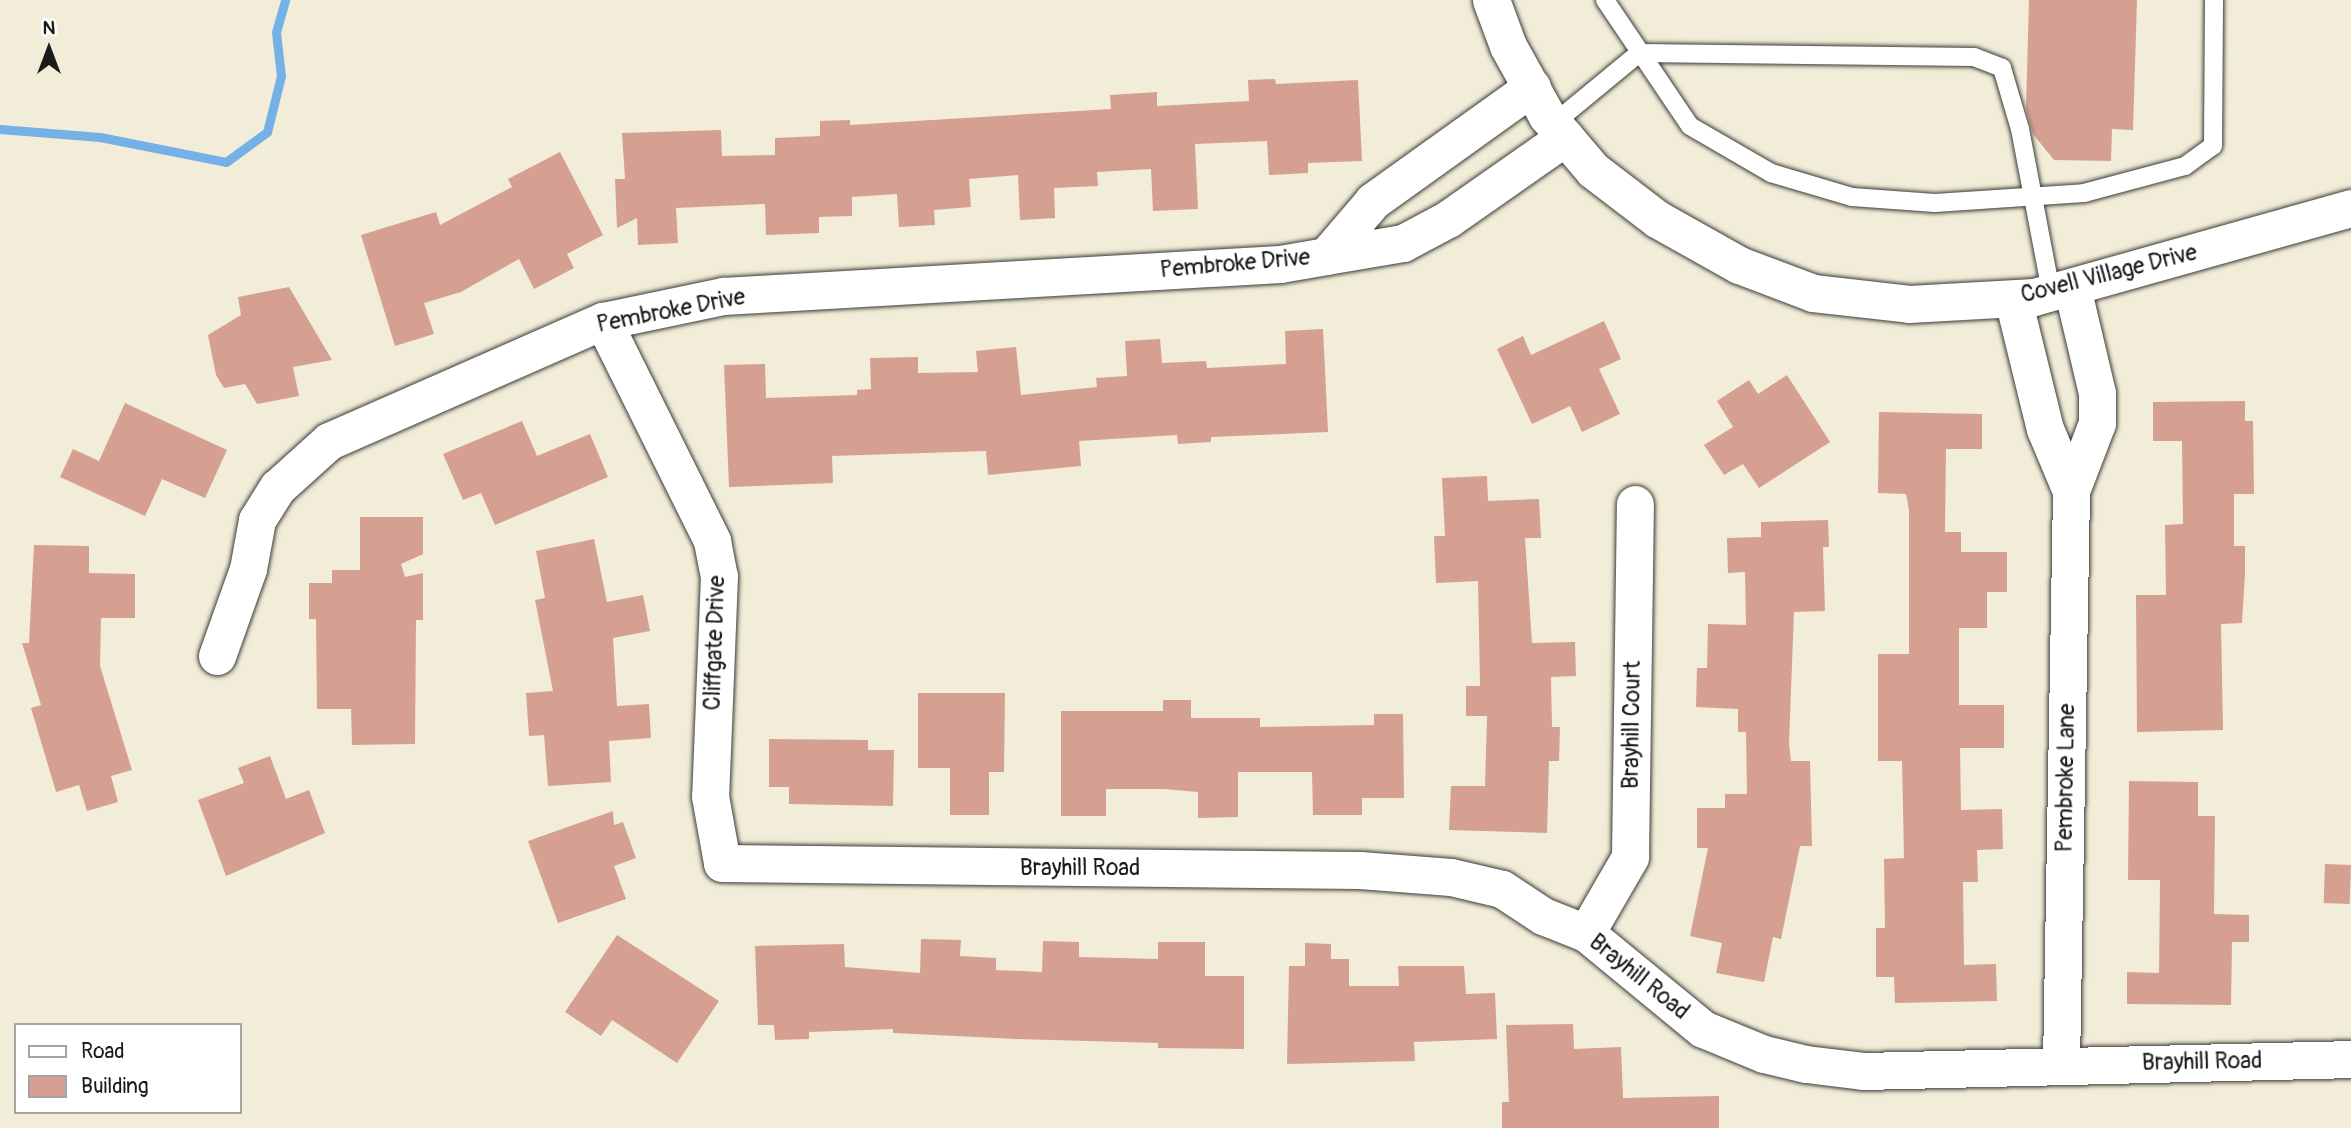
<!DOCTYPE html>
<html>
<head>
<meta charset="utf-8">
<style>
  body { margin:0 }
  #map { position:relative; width:2351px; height:1128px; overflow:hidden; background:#f1edd8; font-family:Pangolin,sans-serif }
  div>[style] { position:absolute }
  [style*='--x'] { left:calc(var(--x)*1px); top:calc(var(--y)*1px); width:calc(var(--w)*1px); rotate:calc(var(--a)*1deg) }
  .stream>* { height:9px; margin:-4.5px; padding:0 4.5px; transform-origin:4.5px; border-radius:4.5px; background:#73b1e6 }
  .building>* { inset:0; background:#d5a091; transform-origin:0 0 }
  .roads { filter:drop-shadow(0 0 2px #3c3b38) drop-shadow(0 0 2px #3c3b38) }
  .service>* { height:18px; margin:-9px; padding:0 9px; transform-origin:9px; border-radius:9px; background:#fff }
  .minor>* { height:37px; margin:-18.5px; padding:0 18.5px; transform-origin:18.5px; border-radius:18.5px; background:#fff }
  span { translate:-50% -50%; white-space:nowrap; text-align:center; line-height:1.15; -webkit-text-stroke:6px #fff; paint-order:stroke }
  .street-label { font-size:23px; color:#1c1c1c }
  .legend { position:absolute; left:14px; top:1023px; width:228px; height:91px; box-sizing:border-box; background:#fff; border:2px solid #a4a4a4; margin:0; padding:9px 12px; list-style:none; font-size:21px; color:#1c1c1c }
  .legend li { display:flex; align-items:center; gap:14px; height:35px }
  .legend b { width:35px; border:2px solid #a4a4a4 }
  .north { position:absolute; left:14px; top:14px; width:70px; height:70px; -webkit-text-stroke:5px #fff; paint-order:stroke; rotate:0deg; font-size:19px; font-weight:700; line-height:28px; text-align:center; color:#1c1c1c }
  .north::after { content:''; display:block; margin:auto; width:24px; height:32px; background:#1c1c1c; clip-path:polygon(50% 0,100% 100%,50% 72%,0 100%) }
</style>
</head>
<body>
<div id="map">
  <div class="stream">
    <div style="--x:0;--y:129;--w:100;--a:4.6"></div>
    <div style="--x:100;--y:137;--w:128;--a:11.2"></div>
    <div style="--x:226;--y:162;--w:51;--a:-36.2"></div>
    <div style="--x:267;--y:132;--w:58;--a:-76"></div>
    <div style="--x:281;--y:76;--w:44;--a:-96.5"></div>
    <div style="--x:276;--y:32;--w:33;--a:-74"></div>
  </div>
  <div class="building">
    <div style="clip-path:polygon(2029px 0,2137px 0,2133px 130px,2112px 129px,2111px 161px,2054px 160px,2033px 134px,2026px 108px)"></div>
    <div style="clip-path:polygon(1275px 79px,1276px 84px,1358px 80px,1362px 161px,1308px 163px,1308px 173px,1269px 175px,1267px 141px,1195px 144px,1198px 209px,1153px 211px,1151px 169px,1097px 172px,1098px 186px,1054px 188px,1055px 218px,1020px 220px,1018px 175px,969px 179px,971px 207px,934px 210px,935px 225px,899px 227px,897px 194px,852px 197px,852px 216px,819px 217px,819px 233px,766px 235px,765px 204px,676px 208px,678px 243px,638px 245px,637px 218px,617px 228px,615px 179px,625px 179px,622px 133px,721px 130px,722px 156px,775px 155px,775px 138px,820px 136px,820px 121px,850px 120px,850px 125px,1111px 109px,1110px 95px,1157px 92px,1157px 106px,1249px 101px,1248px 80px)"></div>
    <div style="clip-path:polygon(560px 152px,603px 235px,567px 254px,574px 268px,534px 289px,519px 259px,461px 292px,424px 303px,434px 334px,395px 346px,361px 235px,436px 212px,440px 225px,512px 187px,508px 179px)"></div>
    <div style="clip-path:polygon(289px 287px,332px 360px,293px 367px,299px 396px,257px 404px,245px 384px,224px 388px,216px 375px,208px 335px,241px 315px,238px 297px)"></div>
    <div style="clip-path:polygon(1604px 321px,1621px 359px,1599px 369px,1620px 414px,1582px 432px,1570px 406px,1532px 424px,1497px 349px,1523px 336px,1531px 355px)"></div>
    <div style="clip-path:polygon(1323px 329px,1328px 432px,1211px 437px,1211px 442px,1178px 444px,1177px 435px,1079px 441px,1081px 466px,988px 475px,986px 451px,832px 456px,833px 483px,729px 487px,724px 365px,765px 364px,766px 398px,857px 395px,857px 390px,871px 389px,870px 358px,918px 357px,918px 373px,978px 372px,976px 351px,1016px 347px,1021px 395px,1097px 387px,1096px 378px,1127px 376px,1125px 341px,1160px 339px,1162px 363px,1206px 361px,1207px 368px,1286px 364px,1285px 331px)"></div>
    <div style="clip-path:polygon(1787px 375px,1830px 442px,1759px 488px,1743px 464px,1724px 475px,1704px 445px,1733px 427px,1717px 401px,1749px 380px,1758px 394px)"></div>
    <div style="clip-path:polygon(2245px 401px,2245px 421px,2253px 421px,2254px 494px,2234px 494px,2234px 546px,2245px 546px,2245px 574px,2242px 623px,2221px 624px,2223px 730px,2137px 732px,2136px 595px,2166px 595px,2165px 525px,2183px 524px,2182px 441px,2153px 441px,2153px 402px)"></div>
    <div style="clip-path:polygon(125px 403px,227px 450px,205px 498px,162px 479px,145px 516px,60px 477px,73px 449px,99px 461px)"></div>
    <div style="clip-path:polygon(1879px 412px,1982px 414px,1982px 449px,1946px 449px,1945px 532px,1961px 532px,1961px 552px,2007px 552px,2007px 592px,1987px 592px,1987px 628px,1959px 628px,1959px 705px,2004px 705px,2004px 748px,1960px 748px,1961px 810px,2002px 809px,2003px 849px,1977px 850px,1978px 882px,1963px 882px,1964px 965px,1996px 964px,1997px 1001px,1895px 1003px,1894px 977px,1876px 977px,1876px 928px,1885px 928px,1884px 859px,1904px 858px,1902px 761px,1878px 761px,1878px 654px,1909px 654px,1909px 510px,1906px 494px,1878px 493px)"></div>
    <div style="clip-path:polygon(522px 421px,537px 456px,590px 434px,608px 477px,495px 525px,481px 493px,463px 500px,443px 454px)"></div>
    <div style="clip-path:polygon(1487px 476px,1488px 501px,1539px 499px,1541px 538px,1525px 538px,1532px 643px,1575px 642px,1576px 676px,1551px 677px,1552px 727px,1560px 727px,1559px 761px,1549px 761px,1547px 833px,1449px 830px,1451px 786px,1485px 786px,1487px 716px,1466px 716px,1466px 686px,1480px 686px,1478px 581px,1436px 583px,1434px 536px,1445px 536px,1442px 478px)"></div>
    <div style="clip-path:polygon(360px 517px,423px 517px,423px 554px,401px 564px,405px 577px,423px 573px,423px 620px,416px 620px,415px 744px,352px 745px,351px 709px,317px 709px,316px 619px,309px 619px,309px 583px,332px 583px,332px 570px,360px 570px)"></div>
    <div style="clip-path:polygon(1828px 520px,1829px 547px,1823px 547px,1825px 611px,1794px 612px,1789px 744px,1791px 761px,1810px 761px,1812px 846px,1800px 846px,1781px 939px,1773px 937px,1764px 982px,1716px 973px,1722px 943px,1690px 936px,1708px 848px,1697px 848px,1697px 808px,1725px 808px,1725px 794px,1747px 794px,1746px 732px,1738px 732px,1738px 709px,1696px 707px,1697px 668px,1707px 668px,1708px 624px,1746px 625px,1745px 572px,1728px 573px,1727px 538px,1761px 537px,1761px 522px)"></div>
    <div style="clip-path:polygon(594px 539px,607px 602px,643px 595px,650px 631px,613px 638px,617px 706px,649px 704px,651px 738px,609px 741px,611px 782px,548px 786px,544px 735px,529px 736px,526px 693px,553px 691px,535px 600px,545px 598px,536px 551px)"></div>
    <div style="clip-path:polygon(34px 545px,89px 546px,89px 573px,135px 574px,135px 618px,101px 618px,100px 666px,132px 770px,111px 776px,118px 802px,87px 811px,79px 785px,56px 792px,31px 708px,41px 705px,22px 643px,29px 643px)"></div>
    <div style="clip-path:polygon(918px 693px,1005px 693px,1004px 772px,989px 772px,989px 815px,950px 815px,950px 768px,918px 768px)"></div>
    <div style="clip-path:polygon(1163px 700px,1191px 700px,1191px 718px,1260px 718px,1260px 727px,1374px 725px,1374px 714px,1403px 714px,1404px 798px,1362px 798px,1362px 815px,1313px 815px,1312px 772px,1238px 772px,1238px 817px,1198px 818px,1198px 792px,1164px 789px,1106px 789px,1106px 816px,1061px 816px,1061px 711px,1163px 711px)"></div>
    <div style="clip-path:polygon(769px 739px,868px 740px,868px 750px,894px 750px,893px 806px,789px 804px,789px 787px,769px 787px)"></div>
    <div style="clip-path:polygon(270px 756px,286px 799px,309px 790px,325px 833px,226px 876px,198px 800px,244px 783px,238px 768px)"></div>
    <div style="clip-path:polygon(2129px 781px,2198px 782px,2198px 816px,2215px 816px,2214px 914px,2249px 915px,2249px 942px,2232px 942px,2231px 1005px,2127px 1004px,2127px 972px,2159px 973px,2160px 880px,2128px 880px)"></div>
    <div style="clip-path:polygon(613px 811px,614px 825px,623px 822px,636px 858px,614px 866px,626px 899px,558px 923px,528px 841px)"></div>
    <div style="left:2325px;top:864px;width:26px;height:39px;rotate:2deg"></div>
    <div style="clip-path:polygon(617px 935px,719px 1001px,677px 1063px,612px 1020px,601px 1036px,565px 1012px)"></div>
    <div style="clip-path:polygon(921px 939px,961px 940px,960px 956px,996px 958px,996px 970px,1042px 972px,1043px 941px,1079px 942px,1079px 957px,1158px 959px,1158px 942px,1205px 942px,1205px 976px,1244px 976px,1244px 1049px,1158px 1048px,1158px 1043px,1017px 1039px,893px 1033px,893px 1029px,809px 1032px,809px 1039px,775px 1040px,774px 1025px,758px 1025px,755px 946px,844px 944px,845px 967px,920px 973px)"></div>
    <div style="clip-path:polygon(1305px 943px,1331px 944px,1331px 959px,1349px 959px,1349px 986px,1399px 986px,1398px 966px,1464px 966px,1466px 994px,1495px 993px,1497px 1039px,1414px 1042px,1415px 1061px,1287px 1064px,1289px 966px,1305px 966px)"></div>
    <div style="clip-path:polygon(1573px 1024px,1574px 1049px,1621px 1047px,1623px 1098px,1719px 1096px,1719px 1128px,1502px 1128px,1502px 1102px,1509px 1102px,1506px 1025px)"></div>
  </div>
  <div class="roads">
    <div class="service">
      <div style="--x:1605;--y:0;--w:152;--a:56"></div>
      <div style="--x:1690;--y:126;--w:94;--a:30.1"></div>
      <div style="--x:1771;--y:173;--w:84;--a:16.5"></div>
      <div style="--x:1852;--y:197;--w:83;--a:4.1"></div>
      <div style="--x:1935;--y:203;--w:149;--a:-3.8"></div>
      <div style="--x:2084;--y:193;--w:105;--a:-15"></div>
      <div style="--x:2185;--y:166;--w:34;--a:-36"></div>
      <div style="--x:2213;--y:146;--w:146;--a:-89.6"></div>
      <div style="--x:1553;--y:124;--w:112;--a:-39.5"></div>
      <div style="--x:1639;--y:53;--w:335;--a:0.7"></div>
      <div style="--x:1974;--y:57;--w:30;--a:21"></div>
      <div style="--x:2002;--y:68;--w:64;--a:73.6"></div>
      <div style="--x:2020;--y:129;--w:166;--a:79.2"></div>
    </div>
    <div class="minor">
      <div style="--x:1491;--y:0;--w:49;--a:69.7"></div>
      <div style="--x:1508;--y:46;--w:80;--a:60.9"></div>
      <div style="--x:1547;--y:116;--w:71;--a:49.6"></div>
      <div style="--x:1593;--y:170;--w:81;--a:37.4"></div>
      <div style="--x:1657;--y:219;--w:94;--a:29.3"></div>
      <div style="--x:1739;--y:265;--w:79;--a:20.7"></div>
      <div style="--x:1813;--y:293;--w:97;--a:6.5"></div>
      <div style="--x:1909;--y:304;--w:125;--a:-3.2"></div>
      <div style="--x:2034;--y:297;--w:329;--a:-15.7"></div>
      <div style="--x:1532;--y:87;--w:196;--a:144.4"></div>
      <div style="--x:1373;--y:201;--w:72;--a:130.5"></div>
      <div style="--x:1326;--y:256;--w:78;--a:-9.6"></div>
      <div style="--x:1403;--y:243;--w:51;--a:-28.1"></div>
      <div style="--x:1448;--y:219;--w:143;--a:-35"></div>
      <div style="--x:2013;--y:299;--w:134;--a:76.2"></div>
      <div style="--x:2045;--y:429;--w:67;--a:67.2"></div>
      <div style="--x:2071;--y:491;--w:73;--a:-69.1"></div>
      <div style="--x:2097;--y:423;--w:30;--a:-90"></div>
      <div style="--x:2097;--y:393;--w:109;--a:-103.3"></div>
      <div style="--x:603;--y:321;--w:246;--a:63.6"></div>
      <div style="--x:712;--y:541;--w:36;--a:79"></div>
      <div style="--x:719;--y:576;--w:220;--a:92.3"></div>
      <div style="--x:710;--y:796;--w:68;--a:79.8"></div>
      <div style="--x:722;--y:863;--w:638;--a:0.63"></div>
      <div style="--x:1360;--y:870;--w:91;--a:4.4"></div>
      <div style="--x:1451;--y:877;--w:52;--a:13.2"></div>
      <div style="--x:1502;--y:889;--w:49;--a:33.4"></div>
      <div style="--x:1543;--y:916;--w:46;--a:21.6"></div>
      <div style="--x:1586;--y:933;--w:151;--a:39.4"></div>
      <div style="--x:1703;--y:1029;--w:66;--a:22.3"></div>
      <div style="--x:1764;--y:1054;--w:43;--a:13.4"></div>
      <div style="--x:1806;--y:1064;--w:57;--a:7"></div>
      <div style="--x:1863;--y:1071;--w:488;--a:-1.4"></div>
      <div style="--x:217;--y:656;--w:92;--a:-70.4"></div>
      <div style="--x:248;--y:569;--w:50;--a:-79.6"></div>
      <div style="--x:257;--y:520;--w:39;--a:-58"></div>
      <div style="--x:278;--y:487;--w:69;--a:-42"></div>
      <div style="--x:329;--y:441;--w:299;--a:-23.7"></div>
      <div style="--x:603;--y:321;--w:123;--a:-11.8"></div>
      <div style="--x:723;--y:296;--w:558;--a:-3.29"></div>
      <div style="--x:1280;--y:264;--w:47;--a:-9.9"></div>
      <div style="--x:1586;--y:933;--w:88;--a:-59.9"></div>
      <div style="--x:1630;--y:857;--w:353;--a:-89.2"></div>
      <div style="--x:2061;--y:1065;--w:574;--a:-89"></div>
    </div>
  </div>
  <div class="street-label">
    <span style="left:1235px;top:264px;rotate:-5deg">Pembroke Drive</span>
    <span style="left:2109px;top:274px;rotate:-14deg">Covell Village Drive</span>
    <span style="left:671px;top:311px;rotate:-11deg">Pembroke Drive</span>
    <span style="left:715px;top:643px;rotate:-88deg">Cliffgate Drive</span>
    <span style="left:1632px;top:725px;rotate:-89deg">Brayhill Court</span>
    <span style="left:2066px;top:778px;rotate:-89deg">Pembroke Lane</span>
    <span style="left:1080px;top:868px">Brayhill Road</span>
    <span style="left:1639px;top:977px;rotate:39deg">Brayhill Road</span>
    <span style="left:2202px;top:1062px;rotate:-1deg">Brayhill Road</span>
  </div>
  <ul class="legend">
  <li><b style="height:9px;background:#fff"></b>Road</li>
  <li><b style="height:19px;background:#d5a091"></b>Building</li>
  </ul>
  <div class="north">N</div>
</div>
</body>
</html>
